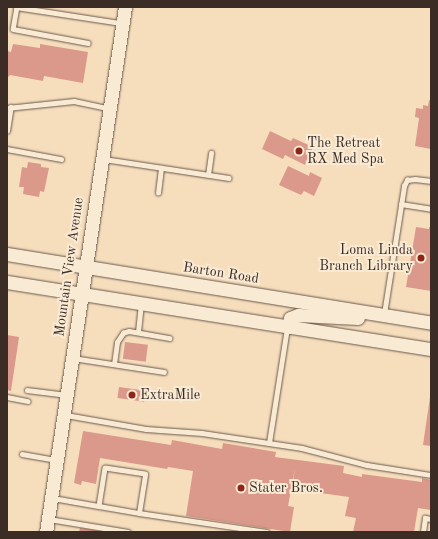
<!DOCTYPE html>
<html>
<head>
<meta charset="utf-8">
<style>
  body { margin:0 }
  #map { position:relative; width:438px; height:539px; overflow:hidden; background:#f6debd; font-family:"Old Standard TT",serif }
  div>[style] { position:absolute }
  [style*='--x'] { left:calc(var(--x)*1px); top:calc(var(--y)*1px); width:calc(var(--w)*1px); rotate:calc(var(--a)*1deg) }
  .building>* { inset:0; background:#da998a; transform-origin:0 0 }
  .roads { filter:drop-shadow(0 0 1px #6a584c) drop-shadow(0 0 1px #6a584c) }
  .lane>* { height:4.5px; margin:-2.25px; padding:0 2.25px; transform-origin:2.25px; border-radius:2.25px; background:#f9ead4 }
  .secondary>* { height:13px; margin:-6.5px; padding:0 6.5px; transform-origin:6.5px; border-radius:6.5px; background:#f9ead4 }
  .dots>* { width:11px; height:11px; translate:-50% -50%; box-sizing:border-box; border:2px solid #f9ead4; border-radius:50% }
  span { translate:-50% -50%; white-space:nowrap; text-align:center; line-height:1.15; -webkit-text-stroke:4px #f9ead4; paint-order:stroke }
  .poi-label { font-size:14px; color:#3b2c26 }
  .left { translate:0 -50%; text-align:left }
  .right { translate:-100% -50%; text-align:right }
  .street-label { font-size:14px; color:#3b2c26 }
  .frame { position:absolute; inset:0; border:8px solid #3b2c26; pointer-events:none }
</style>
</head>
<body>
<div id="map">
  <div class="building">
    <div style="clip-path:polygon(13px 44px,40px 48px,40px 44px,88px 52px,83px 83px,44px 76px,43px 81px,10px 75px,7px 78px,7px 51px,11px 52px)"></div>
    <div style="clip-path:polygon(429px 100px,431px 101px,431px 149px,415px 146px,419px 118px,415px 117px,416px 108px,423px 109px,423px 105px,428px 106px)"></div>
    <div style="clip-path:polygon(270px 131px,291px 141px,293px 138px,313px 147px,305px 165px,285px 155px,283px 159px,262px 149px)"></div>
    <div style="clip-path:polygon(28px 162px,41px 164px,41px 167px,49px 168px,44px 192px,40px 191px,39px 197px,23px 194px,24px 187px,19px 187px,22px 167px,27px 168px)"></div>
    <div style="clip-path:polygon(288px 166px,309px 176px,310px 172px,322px 178px,314px 196px,304px 191px,301px 195px,279px 185px)"></div>
    <div style="clip-path:polygon(416px 227px,429px 229px,429px 227px,431px 227px,431px 291px,406px 287px)"></div>
    <div style="clip-path:polygon(7px 335px,19px 337px,11px 391px,7px 390px)"></div>
    <div style="left:125px;top:342px;width:23px;height:17px;rotate:7deg"></div>
    <div style="left:119px;top:387px;width:27px;height:11px;rotate:8deg"></div>
    <div style="clip-path:polygon(430px 397px,431px 398px,431px 446px,423px 445px)"></div>
    <div style="clip-path:polygon(83px 431px,171px 445px,172px 440px,222px 449px,223px 443px,276px 452px,275px 457px,344px 466px,343px 473px,362px 477px,362px 474px,422px 482px,422px 478px,431px 480px,431px 510px,418px 508px,414px 532px,353px 532px,356px 518px,345px 516px,349px 497px,292px 489px,295px 468px,288px 506px,294px 507px,290px 532px,186px 516px,193px 471px,168px 467px,167px 469px,100px 458px,96px 484px,82px 481px,81px 485px,74px 483px)"></div>
    <div style="clip-path:polygon(80px 528px,101px 531px,101px 532px,79px 532px)"></div>
  </div>
  <div class="roads">
    <div class="lane">
      <div style="--x:16;--y:7;--w:106;--a:8.7"></div>
      <div style="--x:17;--y:7;--w:22;--a:100"></div>
      <div style="--x:13;--y:29;--w:76;--a:10.6"></div>
      <div style="--x:7;--y:108;--w:67;--a:-6"></div>
      <div style="--x:74;--y:101;--w:35;--a:12"></div>
      <div style="--x:7;--y:131;--w:24;--a:-81"></div>
      <div style="--x:7;--y:149;--w:55;--a:10.5"></div>
      <div style="--x:104;--y:159;--w:126;--a:8.6"></div>
      <div style="--x:208;--y:175;--w:22;--a:-82"></div>
      <div style="--x:158;--y:193;--w:25;--a:-83"></div>
      <div style="--x:401;--y:204;--w:30;--a:9"></div>
      <div style="--x:384;--y:314;--w:130;--a:-81.1"></div>
      <div style="--x:404;--y:186;--w:7;--a:-63"></div>
      <div style="--x:407;--y:180;--w:8;--a:-7"></div>
      <div style="--x:415;--y:179;--w:16;--a:7"></div>
      <div style="--x:138;--y:332;--w:28;--a:-84"></div>
      <div style="--x:73;--y:358;--w:92;--a:8.7"></div>
      <div style="--x:114;--y:364;--w:22;--a:-82"></div>
      <div style="--x:117;--y:342;--w:11;--a:-56"></div>
      <div style="--x:123;--y:333;--w:6;--a:-18"></div>
      <div style="--x:129;--y:331;--w:41;--a:9.9"></div>
      <div style="--x:27;--y:390;--w:38;--a:7"></div>
      <div style="--x:7;--y:397;--w:21;--a:11"></div>
      <div style="--x:66;--y:415;--w:81;--a:9.9"></div>
      <div style="--x:146;--y:429;--w:56;--a:4.1"></div>
      <div style="--x:202;--y:433;--w:101;--a:8.5"></div>
      <div style="--x:302;--y:448;--w:67;--a:14.7"></div>
      <div style="--x:367;--y:465;--w:65;--a:8.9"></div>
      <div style="--x:269;--y:443;--w:116;--a:-81.1"></div>
      <div style="--x:22;--y:454;--w:35;--a:10"></div>
      <div style="--x:53;--y:498;--w:47;--a:9.9"></div>
      <div style="--x:99;--y:506;--w:41;--a:9.9"></div>
      <div style="--x:139;--y:513;--w:39;--a:-81"></div>
      <div style="--x:145;--y:474;--w:40;--a:-171.5"></div>
      <div style="--x:105;--y:468;--w:38;--a:99"></div>
      <div style="--x:139;--y:513;--w:129;--a:8.4"></div>
      <div style="--x:49;--y:519;--w:80;--a:9.3"></div>
      <div style="--x:423;--y:532;--w:14;--a:-82"></div>
      <div style="--x:425;--y:518;--w:6;--a:9"></div>
    </div>
    <div class="secondary">
      <div style="--x:7;--y:254;--w:430;--a:9.2"></div>
      <div style="--x:7;--y:282;--w:429;--a:9"></div>
      <div style="--x:288;--y:327;--w:9;--a:-77"></div>
      <div style="--x:290;--y:318;--w:9;--a:-21"></div>
      <div style="--x:298;--y:315;--w:60;--a:2.9"></div>
      <div style="--x:46;--y:532;--w:531;--a:-81.44"></div>
    </div>
  </div>
  <div class="dots">
    <div style="left:299px;top:151px;background:#8f2418"></div>
    <div style="left:421px;top:258px;background:#8f2418"></div>
    <div style="left:132px;top:395px;background:#8f2418"></div>
    <div style="left:241px;top:488px;background:#8f2418"></div>
  </div>
  <div class="poi-label">
    <span class="left" style="left:307px;top:151px">The Retreat<br>RX Med Spa</span>
    <span class="right" style="left:413px;top:258px">Loma Linda<br>Branch Library</span>
    <span class="left" style="left:140px;top:395px">ExtraMile</span>
    <span class="left" style="left:249px;top:488px">Stater Bros.</span>
  </div>
  <div class="street-label">
    <span style="left:69px;top:267px;rotate:-82deg">Mountain View Avenue</span>
    <span style="left:221px;top:273px;rotate:9deg">Barton Road</span>
  </div>
  <div class="frame"></div>
</div>
</body>
</html>
